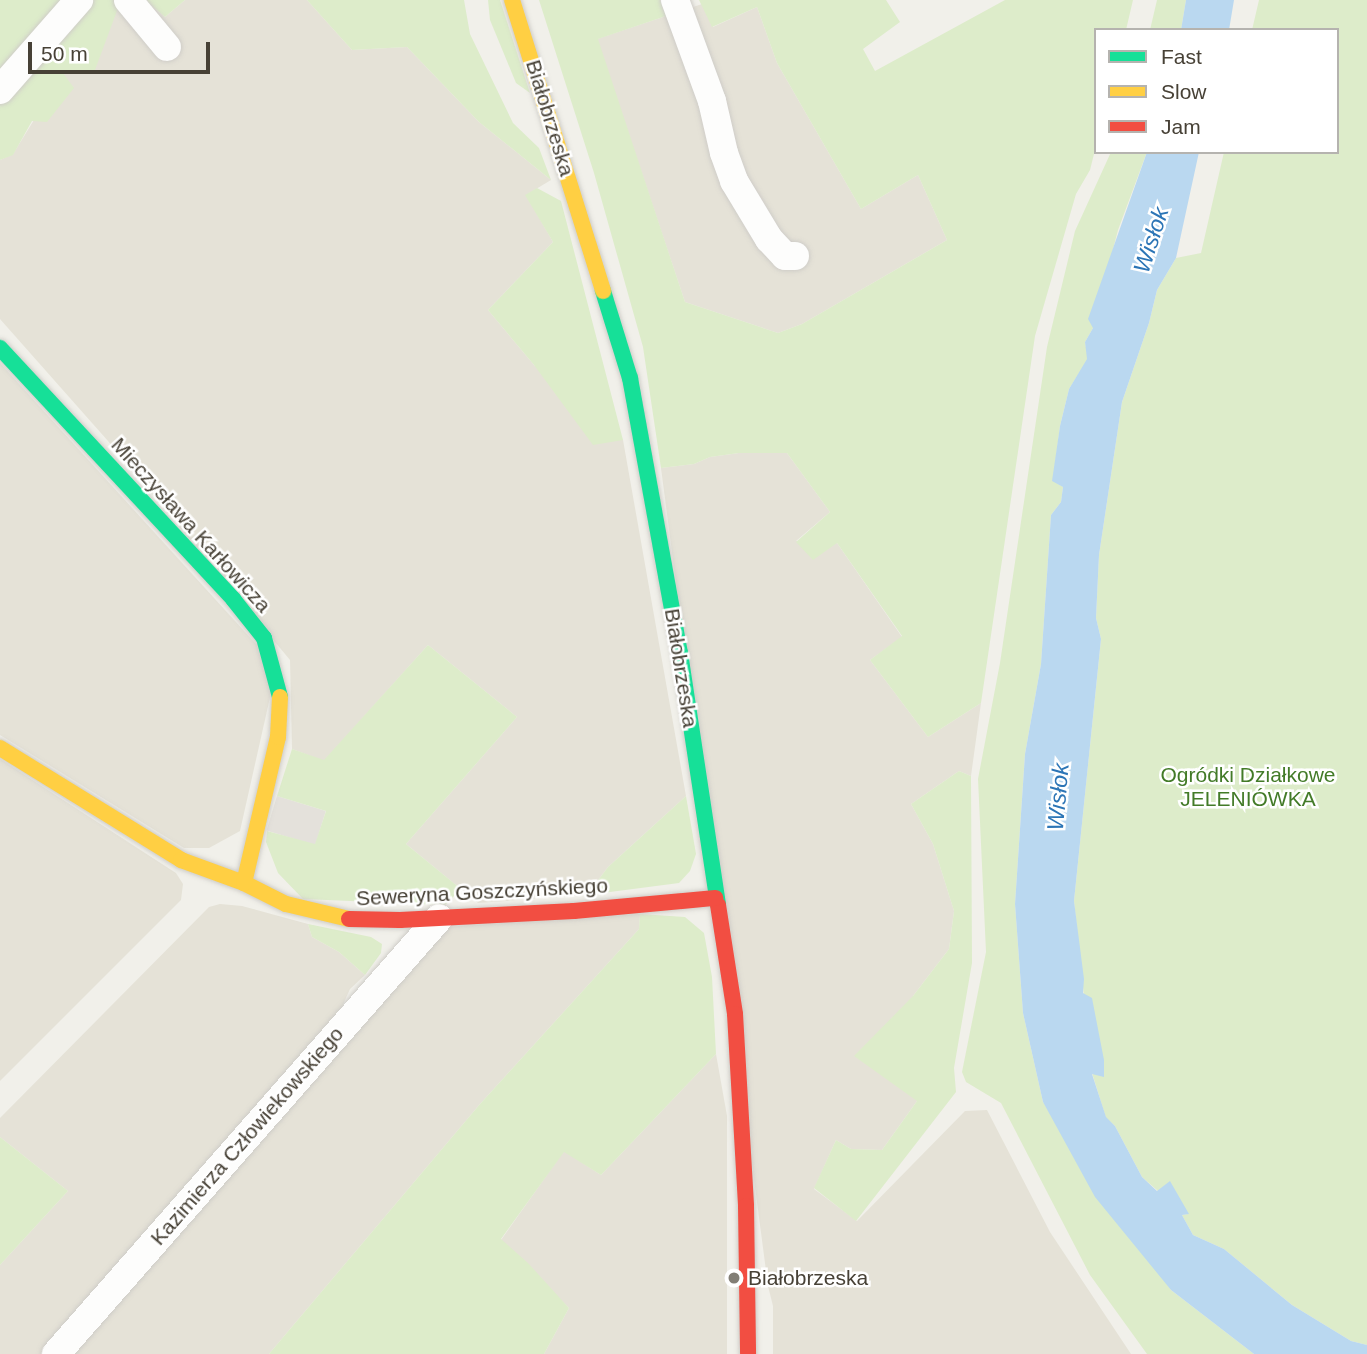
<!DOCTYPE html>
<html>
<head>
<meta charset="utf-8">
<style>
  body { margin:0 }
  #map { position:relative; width:1367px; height:1354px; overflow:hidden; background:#f1f0ea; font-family:Arial,sans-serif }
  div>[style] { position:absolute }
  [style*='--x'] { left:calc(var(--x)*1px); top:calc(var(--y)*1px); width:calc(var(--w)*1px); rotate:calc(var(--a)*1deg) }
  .residential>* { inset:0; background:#e5e2d7 }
  .industrial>* { inset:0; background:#e4e1db; transform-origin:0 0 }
  .green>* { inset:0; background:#ddecca }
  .water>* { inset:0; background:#bad8f0 }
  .roads { filter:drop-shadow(0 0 2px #cfcdc8) drop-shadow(0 0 2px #cfcdc8) }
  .street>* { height:28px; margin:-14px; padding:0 14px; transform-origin:14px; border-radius:14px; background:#fdfdfc }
  .fast>* { height:16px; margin:-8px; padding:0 8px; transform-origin:8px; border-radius:8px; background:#16e098 }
  .slow>* { height:16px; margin:-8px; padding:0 8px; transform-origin:8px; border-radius:8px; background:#ffcf43 }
  .jam>* { height:16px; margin:-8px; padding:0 8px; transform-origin:8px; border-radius:8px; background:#f24e42 }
  .dots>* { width:19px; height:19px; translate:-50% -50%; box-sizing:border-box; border:4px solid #fff; border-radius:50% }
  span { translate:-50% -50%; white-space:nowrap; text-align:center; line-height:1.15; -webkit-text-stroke:5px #fff; paint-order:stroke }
  .street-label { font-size:21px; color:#474136 }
  .park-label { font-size:21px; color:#437b28 }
  .poi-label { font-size:21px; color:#474136 }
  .left { translate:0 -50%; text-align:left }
  .water-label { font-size:23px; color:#2c75b6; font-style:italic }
  .legend { position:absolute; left:1094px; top:28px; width:245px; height:126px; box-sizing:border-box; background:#fff; border:2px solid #b5b3af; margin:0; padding:9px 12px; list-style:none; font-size:21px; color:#474136 }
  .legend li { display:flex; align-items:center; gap:14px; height:35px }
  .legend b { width:35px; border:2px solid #b5b3af }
  .scale { position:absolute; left:28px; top:42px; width:182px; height:32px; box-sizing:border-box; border:4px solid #474136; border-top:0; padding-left:9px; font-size:21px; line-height:24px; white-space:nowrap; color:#474136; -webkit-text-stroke:5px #fff; paint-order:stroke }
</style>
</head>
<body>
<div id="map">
  <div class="residential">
    <div style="clip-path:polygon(121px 0,145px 0,165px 17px,185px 0,307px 0,352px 50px,407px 47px,479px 122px,551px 180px,526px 195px,553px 242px,488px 310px,534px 365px,623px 440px,686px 796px,608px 867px,587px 895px,478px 903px,406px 844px,517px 717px,428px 645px,324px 761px,292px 749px,290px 660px,108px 441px,0 319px,0 160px,13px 154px,63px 73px)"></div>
    <div style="clip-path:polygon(702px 4px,713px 27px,757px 7px,777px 63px,861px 209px,918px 175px,947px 240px,802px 324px,778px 333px,685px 302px,597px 39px)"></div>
    <div style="clip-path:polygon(0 363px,257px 645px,271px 693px,240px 831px,209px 848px,184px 848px,0 735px)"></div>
    <div style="clip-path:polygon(739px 453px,787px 453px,830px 512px,796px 541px,837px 543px,902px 637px,870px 660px,928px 737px,981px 703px,971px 776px,959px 771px,911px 804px,933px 844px,954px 911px,949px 949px,913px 996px,917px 1101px,882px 1150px,851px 1149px,836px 1140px,814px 1189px,857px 1221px,965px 1111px,987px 1110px,1050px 1232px,1131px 1354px,773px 1354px,773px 1306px,768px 1286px,661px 468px,694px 464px,710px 457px)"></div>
    <div style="clip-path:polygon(0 759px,176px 873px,183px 884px,181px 900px,0 1081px)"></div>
    <div style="clip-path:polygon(220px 904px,242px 906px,308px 924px,312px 937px,339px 952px,365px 975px,350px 989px,333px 1027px,41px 1354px,0 1354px,0 1265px,68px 1191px,0 1137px,0 1118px,209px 907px)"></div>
    <div style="clip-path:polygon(640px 914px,639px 929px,480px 1104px,269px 1354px,66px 1354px,446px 927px)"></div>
    <div style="clip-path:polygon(716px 1054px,727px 1116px,727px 1354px,544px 1354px,569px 1308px,501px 1240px,564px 1151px,601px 1175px)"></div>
  </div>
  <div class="industrial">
    <div style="left:277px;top:796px;width:51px;height:36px;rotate:17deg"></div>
  </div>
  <div class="green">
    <div style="clip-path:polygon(0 0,121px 0,95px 70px,63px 73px,74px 88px,47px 122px,32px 121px,13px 155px,0 160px)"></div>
    <div style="clip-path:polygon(145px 0,185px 0,165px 17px)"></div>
    <div style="clip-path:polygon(307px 0,464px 0,470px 34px,513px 123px,539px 148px,551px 180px,479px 122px,407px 47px,352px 50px)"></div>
    <div style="clip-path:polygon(488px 0,500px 0,530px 93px,516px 83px,490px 20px)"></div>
    <div style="clip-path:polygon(539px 0,660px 0,666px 16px,598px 39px,685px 302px,778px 333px,802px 324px,947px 240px,918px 175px,861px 209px,777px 63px,757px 7px,712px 27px,699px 0,886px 0,900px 22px,863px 49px,875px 71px,1005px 0,1133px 0,1126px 30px,1096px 30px,1096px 146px,1090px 170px,1076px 194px,1035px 336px,981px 703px,928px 737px,870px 660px,902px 636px,837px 543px,813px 560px,796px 542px,830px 512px,787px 453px,739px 453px,710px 457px,694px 464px,661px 468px,643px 347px,594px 173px)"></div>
    <div style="clip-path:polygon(1157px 0,1186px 0,1181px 30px,1150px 30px)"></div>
    <div style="clip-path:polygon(1259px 0,1367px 0,1367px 1345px,1351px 1341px,1292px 1305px,1224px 1249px,1193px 1235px,1182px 1215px,1188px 1214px,1170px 1182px,1158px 1191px,1142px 1177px,1115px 1126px,1106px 1118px,1092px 1073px,1074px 901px,1101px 639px,1096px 618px,1099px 555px,1122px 402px,1149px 323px,1157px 290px,1176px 258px,1201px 253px,1224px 152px,1337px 152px,1337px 30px,1252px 30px)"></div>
    <div style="clip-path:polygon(1111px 152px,1147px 152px,1118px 230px,1093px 328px,1085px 342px,1088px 359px,1069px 389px,1060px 426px,1053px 480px,1063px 487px,1061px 502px,1051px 515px,1041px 664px,1025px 754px,1015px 904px,1023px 1013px,1043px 1102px,1171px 1290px,1254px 1354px,1147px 1354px,1090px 1275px,1001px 1103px,966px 1082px,962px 1072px,986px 952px,978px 779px,1000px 663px,1047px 347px,1075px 231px)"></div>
    <div style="clip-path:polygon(537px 188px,561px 201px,623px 440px,593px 445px,534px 365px,488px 310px,553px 242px,525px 195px)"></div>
    <div style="clip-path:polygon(428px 645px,517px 717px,406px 844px,461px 889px,445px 905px,303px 899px,278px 873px,266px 842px,267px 831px,315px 844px,326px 811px,277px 796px,292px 749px,324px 760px)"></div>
    <div style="clip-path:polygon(959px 771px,971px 776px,972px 963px,954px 1068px,956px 1092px,856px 1221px,814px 1188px,836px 1140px,851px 1149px,882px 1150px,917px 1101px,854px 1056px,913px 996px,949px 949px,954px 911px,933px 844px,911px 804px)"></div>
    <div style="clip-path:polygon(686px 796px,696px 854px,690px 871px,679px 883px,587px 895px,608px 867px)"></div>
    <div style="clip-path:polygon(640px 914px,685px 917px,704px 933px,712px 977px,716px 1054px,601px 1175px,564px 1152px,501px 1239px,528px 1263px,569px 1308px,544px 1354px,269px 1354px,480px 1104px,639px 929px)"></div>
    <div style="clip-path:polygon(308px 924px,371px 937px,382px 944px,381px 953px,365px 975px,339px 952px,312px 937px)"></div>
    <div style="clip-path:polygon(0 1137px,68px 1191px,0 1265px)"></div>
  </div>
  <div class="water">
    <div style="clip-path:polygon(1186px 0,1234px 0,1229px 30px,1181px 30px)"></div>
    <div style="clip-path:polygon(1147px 152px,1199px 152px,1176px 258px,1157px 290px,1149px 323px,1122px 402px,1099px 555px,1096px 618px,1101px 639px,1074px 901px,1084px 979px,1083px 993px,1092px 998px,1104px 1060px,1104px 1077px,1092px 1074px,1106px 1117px,1115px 1126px,1142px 1177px,1157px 1191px,1170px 1181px,1189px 1214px,1182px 1215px,1193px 1235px,1224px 1249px,1292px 1305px,1351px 1341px,1367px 1345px,1367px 1354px,1254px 1354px,1171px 1290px,1095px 1197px,1043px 1102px,1023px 1013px,1015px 904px,1025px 754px,1041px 664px,1051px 515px,1061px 502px,1063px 487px,1052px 481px,1060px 426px,1069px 389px,1087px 359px,1085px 342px,1093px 328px,1088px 319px)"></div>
  </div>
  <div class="roads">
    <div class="street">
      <div style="--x:128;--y:0;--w:61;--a:50.3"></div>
      <div style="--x:675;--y:0;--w:108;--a:69.9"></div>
      <div style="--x:712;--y:101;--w:53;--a:77"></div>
      <div style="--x:724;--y:153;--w:30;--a:70"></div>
      <div style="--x:734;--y:181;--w:68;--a:58.9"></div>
      <div style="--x:769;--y:239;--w:23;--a:47"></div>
      <div style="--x:785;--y:256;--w:10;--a:0"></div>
      <div style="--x:0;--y:90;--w:120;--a:-48.7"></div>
      <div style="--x:56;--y:1354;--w:580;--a:-48.7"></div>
    </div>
    <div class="fast">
      <div style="--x:603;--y:291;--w:91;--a:72.8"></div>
      <div style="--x:630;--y:378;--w:280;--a:79.7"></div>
      <div style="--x:680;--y:653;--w:255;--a:81.4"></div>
      <div style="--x:0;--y:348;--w:342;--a:47.1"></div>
      <div style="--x:233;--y:599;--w:50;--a:51.5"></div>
      <div style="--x:264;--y:638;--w:61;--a:74.8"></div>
    </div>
    <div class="slow">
      <div style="--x:512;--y:0;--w:305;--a:72.6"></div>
      <div style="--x:0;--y:748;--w:213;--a:31.7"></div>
      <div style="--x:181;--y:860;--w:67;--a:20.1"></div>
      <div style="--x:244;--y:883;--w:47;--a:26.6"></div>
      <div style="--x:286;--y:904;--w:65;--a:13.4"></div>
      <div style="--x:244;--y:883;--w:150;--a:-76.9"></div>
      <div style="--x:278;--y:737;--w:40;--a:-87.1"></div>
    </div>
    <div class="jam">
      <div style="--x:718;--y:905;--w:110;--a:81.1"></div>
      <div style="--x:735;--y:1014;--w:192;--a:86.7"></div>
      <div style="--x:746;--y:1206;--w:148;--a:89.2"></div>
      <div style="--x:349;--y:919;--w:51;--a:1.1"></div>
      <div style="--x:400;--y:920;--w:174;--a:-3"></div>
      <div style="--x:574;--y:911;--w:142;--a:-5.3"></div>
    </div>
  </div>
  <div class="dots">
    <div style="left:734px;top:1278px;background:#827e75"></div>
  </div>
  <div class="street-label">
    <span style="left:550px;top:118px;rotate:73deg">Białobrzeska</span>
    <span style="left:191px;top:525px;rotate:48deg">Mieczysława Karłowicza</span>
    <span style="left:681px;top:668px;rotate:81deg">Białobrzeska</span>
    <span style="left:482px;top:892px;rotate:-3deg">Seweryna Goszczyńskiego</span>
    <span style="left:247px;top:1136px;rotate:-49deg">Kazimierza Człowiekowskiego</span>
  </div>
  <div class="park-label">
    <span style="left:1248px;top:787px">Ogródki Działkowe<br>JELENIÓWKA</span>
  </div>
  <div class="poi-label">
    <span class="left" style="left:748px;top:1278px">Białobrzeska</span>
  </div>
  <div class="water-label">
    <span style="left:1151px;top:240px;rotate:-72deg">Wisłok</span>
    <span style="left:1058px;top:797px;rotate:-85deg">Wisłok</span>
  </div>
  <ul class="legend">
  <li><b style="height:9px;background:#16e098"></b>Fast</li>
  <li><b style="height:9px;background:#ffcf43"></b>Slow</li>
  <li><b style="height:9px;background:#f24e42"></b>Jam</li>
  </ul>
  <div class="scale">50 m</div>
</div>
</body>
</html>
